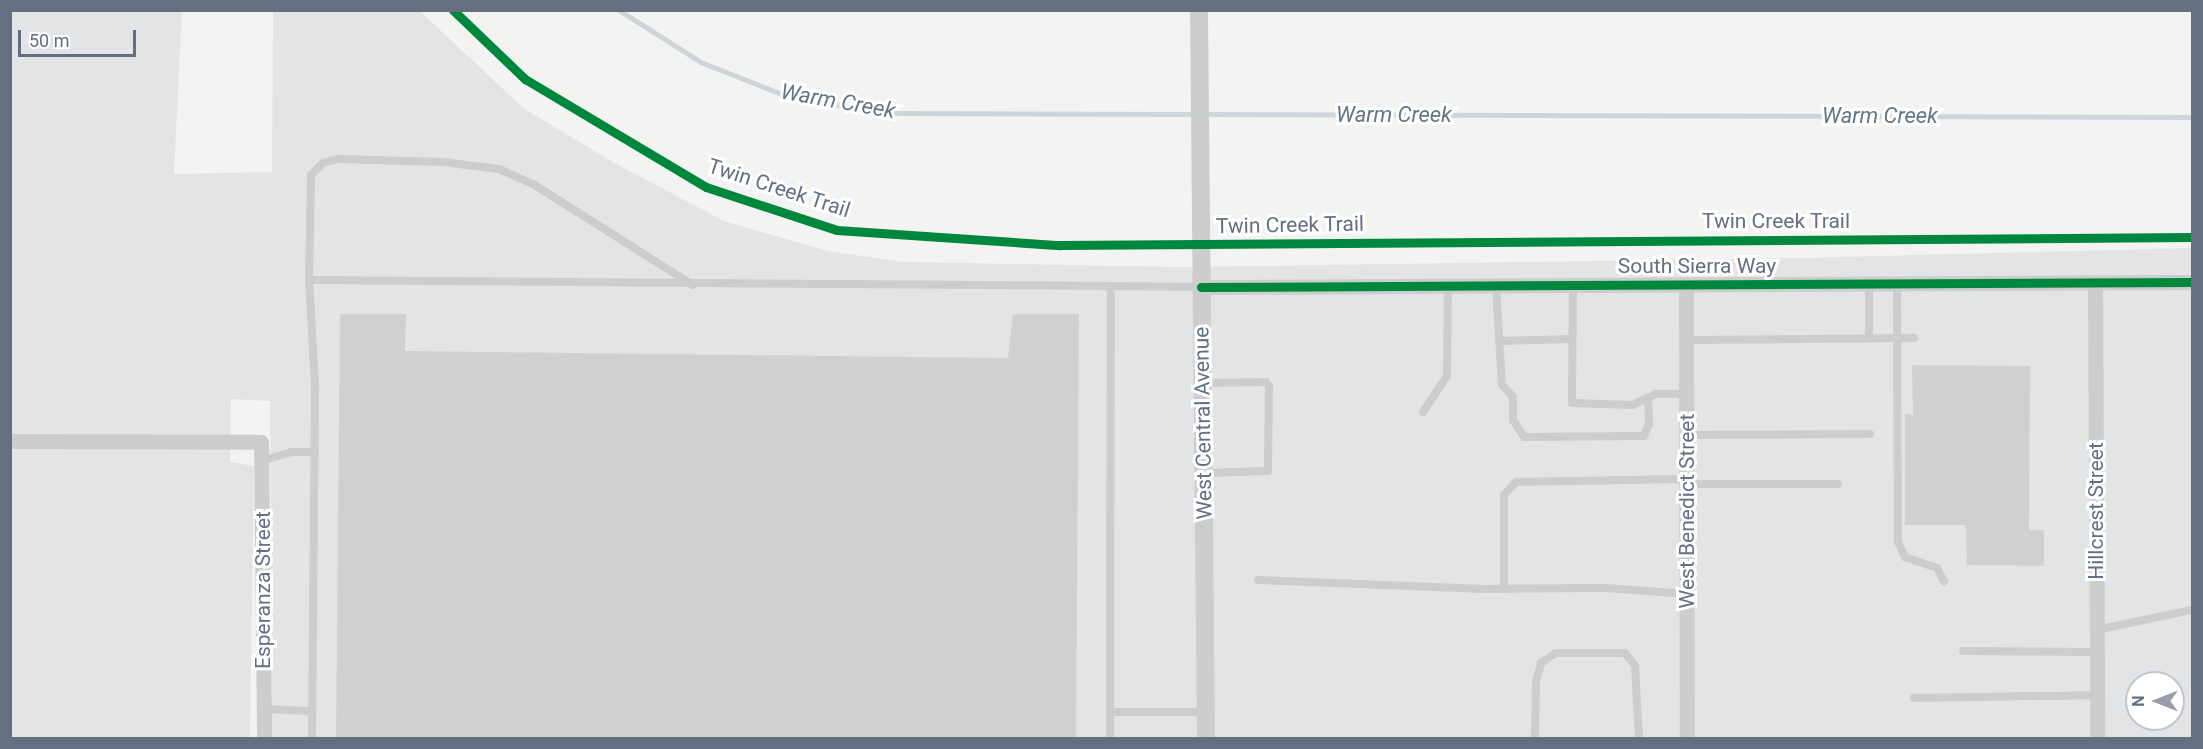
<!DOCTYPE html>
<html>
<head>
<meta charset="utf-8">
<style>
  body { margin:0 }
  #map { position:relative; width:2203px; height:749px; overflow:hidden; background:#f3f4f2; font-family:Roboto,sans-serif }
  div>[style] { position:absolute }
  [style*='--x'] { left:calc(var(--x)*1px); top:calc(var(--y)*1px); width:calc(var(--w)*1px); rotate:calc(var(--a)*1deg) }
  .built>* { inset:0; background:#e3e4e5 }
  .stream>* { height:4.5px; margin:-2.25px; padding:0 2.25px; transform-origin:2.25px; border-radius:2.25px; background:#cfd4d9 }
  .building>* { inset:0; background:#cfd1d1 }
  .service>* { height:8px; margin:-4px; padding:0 4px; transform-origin:4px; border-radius:4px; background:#cccdcd }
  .minor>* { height:15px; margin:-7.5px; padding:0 7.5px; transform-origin:7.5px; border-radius:7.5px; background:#cccdcd }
  .tertiary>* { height:18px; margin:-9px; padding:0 9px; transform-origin:9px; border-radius:9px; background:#cccdcd }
  .cycleway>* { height:9px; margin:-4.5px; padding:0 4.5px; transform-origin:4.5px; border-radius:4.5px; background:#00873e }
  span { translate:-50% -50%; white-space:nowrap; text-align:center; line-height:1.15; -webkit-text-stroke:6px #fff; paint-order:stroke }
  .street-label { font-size:21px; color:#656f82 }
  .water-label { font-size:22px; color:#657685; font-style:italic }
  .frame { position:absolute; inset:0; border:12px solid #656f82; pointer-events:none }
  .north { position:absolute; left:2125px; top:671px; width:60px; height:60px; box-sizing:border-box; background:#fff; border:2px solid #c1c5cd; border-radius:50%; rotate:270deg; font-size:16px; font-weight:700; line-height:24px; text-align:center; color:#656f82 }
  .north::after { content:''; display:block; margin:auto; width:21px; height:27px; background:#979ea9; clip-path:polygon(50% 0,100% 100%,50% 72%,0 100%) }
  .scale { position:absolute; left:18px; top:30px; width:118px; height:27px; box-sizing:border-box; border:3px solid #656f82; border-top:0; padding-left:8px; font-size:18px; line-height:21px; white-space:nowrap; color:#656f82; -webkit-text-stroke:4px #fff; paint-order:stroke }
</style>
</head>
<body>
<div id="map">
  <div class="built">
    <div style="clip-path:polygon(evenodd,10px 11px,182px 11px,174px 174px,272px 172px,273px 11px,420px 11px,523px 108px,618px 165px,724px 221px,827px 251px,904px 262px,1181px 267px,1798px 258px,2192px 248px,2192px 738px,272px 738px,270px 401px,231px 399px,230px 462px,254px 466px,250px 738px,11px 738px,10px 11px,2137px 683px,2173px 683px,2173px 719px,2137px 719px,2137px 683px)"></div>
  </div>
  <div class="stream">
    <div style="--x:619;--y:10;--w:97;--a:32.4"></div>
    <div style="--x:701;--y:62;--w:87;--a:21.6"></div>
    <div style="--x:782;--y:94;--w:103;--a:10.7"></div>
    <div style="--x:883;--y:113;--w:314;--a:0.2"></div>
    <div style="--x:1205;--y:114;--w:987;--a:0.17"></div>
  </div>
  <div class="building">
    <div style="clip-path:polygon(340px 314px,406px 314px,405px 351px,1008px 358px,1013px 314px,1079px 314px,1076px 738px,336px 738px)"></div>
    <div style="clip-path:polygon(1912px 365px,2030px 366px,2029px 530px,2044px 530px,2044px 566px,1967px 565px,1966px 525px,1905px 525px,1905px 414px,1913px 415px)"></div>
  </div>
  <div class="service">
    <div style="--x:309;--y:280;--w:105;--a:-88.9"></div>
    <div style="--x:311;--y:175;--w:17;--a:-45"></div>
    <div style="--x:323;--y:163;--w:16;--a:-15"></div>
    <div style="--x:338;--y:159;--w:105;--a:1.6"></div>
    <div style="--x:443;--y:162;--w:56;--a:7.1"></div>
    <div style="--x:499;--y:169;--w:37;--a:24"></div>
    <div style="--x:533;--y:184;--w:189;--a:32.3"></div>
    <div style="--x:1897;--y:283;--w:259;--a:89.8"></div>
    <div style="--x:1898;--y:542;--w:17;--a:65"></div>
    <div style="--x:1905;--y:557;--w:34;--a:19"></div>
    <div style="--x:1937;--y:568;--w:15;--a:62"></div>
    <div style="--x:1496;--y:285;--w:100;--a:86.6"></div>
    <div style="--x:1502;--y:385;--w:16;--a:47"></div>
    <div style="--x:1513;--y:397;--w:23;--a:90"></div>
    <div style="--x:1513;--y:420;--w:20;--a:57"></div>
    <div style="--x:1524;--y:437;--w:120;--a:-0.5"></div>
    <div style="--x:1644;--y:436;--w:13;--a:-67"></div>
    <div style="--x:1649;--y:424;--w:26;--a:-92"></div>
    <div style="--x:1573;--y:285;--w:118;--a:90.5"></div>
    <div style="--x:1572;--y:403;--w:60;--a:1.9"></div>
    <div style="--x:1632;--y:405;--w:26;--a:-25"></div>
    <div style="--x:1656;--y:394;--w:30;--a:0"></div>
    <div style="--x:1869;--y:338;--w:55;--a:-90"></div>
    <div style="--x:1686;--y:340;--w:228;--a:-0.5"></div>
    <div style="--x:1499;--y:341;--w:73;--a:-1.6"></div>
    <div style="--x:1203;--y:383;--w:63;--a:-0.9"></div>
    <div style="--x:1266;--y:382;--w:5;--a:53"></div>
    <div style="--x:1269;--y:386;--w:85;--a:90.7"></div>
    <div style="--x:1268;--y:471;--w:63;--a:178.2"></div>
    <div style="--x:1423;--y:412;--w:43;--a:-56.3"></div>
    <div style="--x:1447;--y:376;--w:91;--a:-89.4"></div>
    <div style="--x:1686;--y:435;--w:184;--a:-0.3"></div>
    <div style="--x:262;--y:461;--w:30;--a:-17"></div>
    <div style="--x:291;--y:452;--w:24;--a:0"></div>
    <div style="--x:1687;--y:484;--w:151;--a:0"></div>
    <div style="--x:1258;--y:580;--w:221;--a:2.3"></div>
    <div style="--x:1479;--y:589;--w:127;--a:-0.5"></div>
    <div style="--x:1606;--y:588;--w:81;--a:4.2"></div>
    <div style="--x:1504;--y:589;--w:94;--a:-90"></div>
    <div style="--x:1504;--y:495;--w:18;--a:-47"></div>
    <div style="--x:1516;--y:482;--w:171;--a:-1"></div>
    <div style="--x:2096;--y:630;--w:98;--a:-11.8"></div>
    <div style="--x:1963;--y:651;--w:134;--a:0.4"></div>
    <div style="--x:1914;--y:698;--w:183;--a:-0.9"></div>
    <div style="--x:263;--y:709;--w:49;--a:2.3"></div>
    <div style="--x:1110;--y:712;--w:426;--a:-89.9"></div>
    <div style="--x:1111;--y:286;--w:90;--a:0.6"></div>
    <div style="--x:312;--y:738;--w:354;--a:-89.5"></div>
    <div style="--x:315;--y:384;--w:104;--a:-93.3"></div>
    <div style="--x:309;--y:280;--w:802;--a:0.43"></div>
    <div style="--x:1110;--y:738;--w:26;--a:-90"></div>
    <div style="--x:1110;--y:712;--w:94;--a:0"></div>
    <div style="--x:1535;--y:738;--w:57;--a:-89"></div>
    <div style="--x:1536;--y:681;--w:19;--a:-74"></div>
    <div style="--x:1541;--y:663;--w:18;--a:-34"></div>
    <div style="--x:1556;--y:653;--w:69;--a:0"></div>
    <div style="--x:1625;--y:653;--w:16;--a:52"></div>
    <div style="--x:1635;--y:666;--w:72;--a:86.8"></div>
  </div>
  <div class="minor">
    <div style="--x:2095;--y:283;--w:455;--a:89.7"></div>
    <div style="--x:1686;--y:284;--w:454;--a:89.9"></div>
    <div style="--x:1201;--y:287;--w:991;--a:-0.29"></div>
    <div style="--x:10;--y:441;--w:251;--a:0.2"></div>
    <div style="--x:261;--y:442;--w:296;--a:89.4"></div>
  </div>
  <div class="tertiary">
    <div style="--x:1199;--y:10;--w:728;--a:89.45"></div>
  </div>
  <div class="cycleway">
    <div style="--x:453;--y:10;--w:100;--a:43.8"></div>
    <div style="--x:525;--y:79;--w:211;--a:30.8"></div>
    <div style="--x:706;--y:187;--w:138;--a:18.2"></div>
    <div style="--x:837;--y:230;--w:223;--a:3.9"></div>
    <div style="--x:1059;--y:245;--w:1133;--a:-0.4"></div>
    <div style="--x:1201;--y:287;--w:991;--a:-0.29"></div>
  </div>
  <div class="street-label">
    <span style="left:779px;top:188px;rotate:18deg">Twin Creek Trail</span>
    <span style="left:1776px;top:221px">Twin Creek Trail</span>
    <span style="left:1290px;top:225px;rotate:-1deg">Twin Creek Trail</span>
    <span style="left:1697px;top:266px">South Sierra Way</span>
    <span style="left:1203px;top:423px;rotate:-91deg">West Central Avenue</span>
    <span style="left:1687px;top:511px;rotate:-90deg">West Benedict Street</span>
    <span style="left:2096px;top:511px;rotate:-90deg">Hillcrest Street</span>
    <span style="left:263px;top:590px;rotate:-90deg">Esperanza Street</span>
  </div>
  <div class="water-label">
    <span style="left:838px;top:101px;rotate:10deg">Warm Creek</span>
    <span style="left:1394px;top:115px">Warm Creek</span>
    <span style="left:1880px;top:116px">Warm Creek</span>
  </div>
  <div class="frame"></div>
  <div class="north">N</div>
  <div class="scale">50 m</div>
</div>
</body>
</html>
